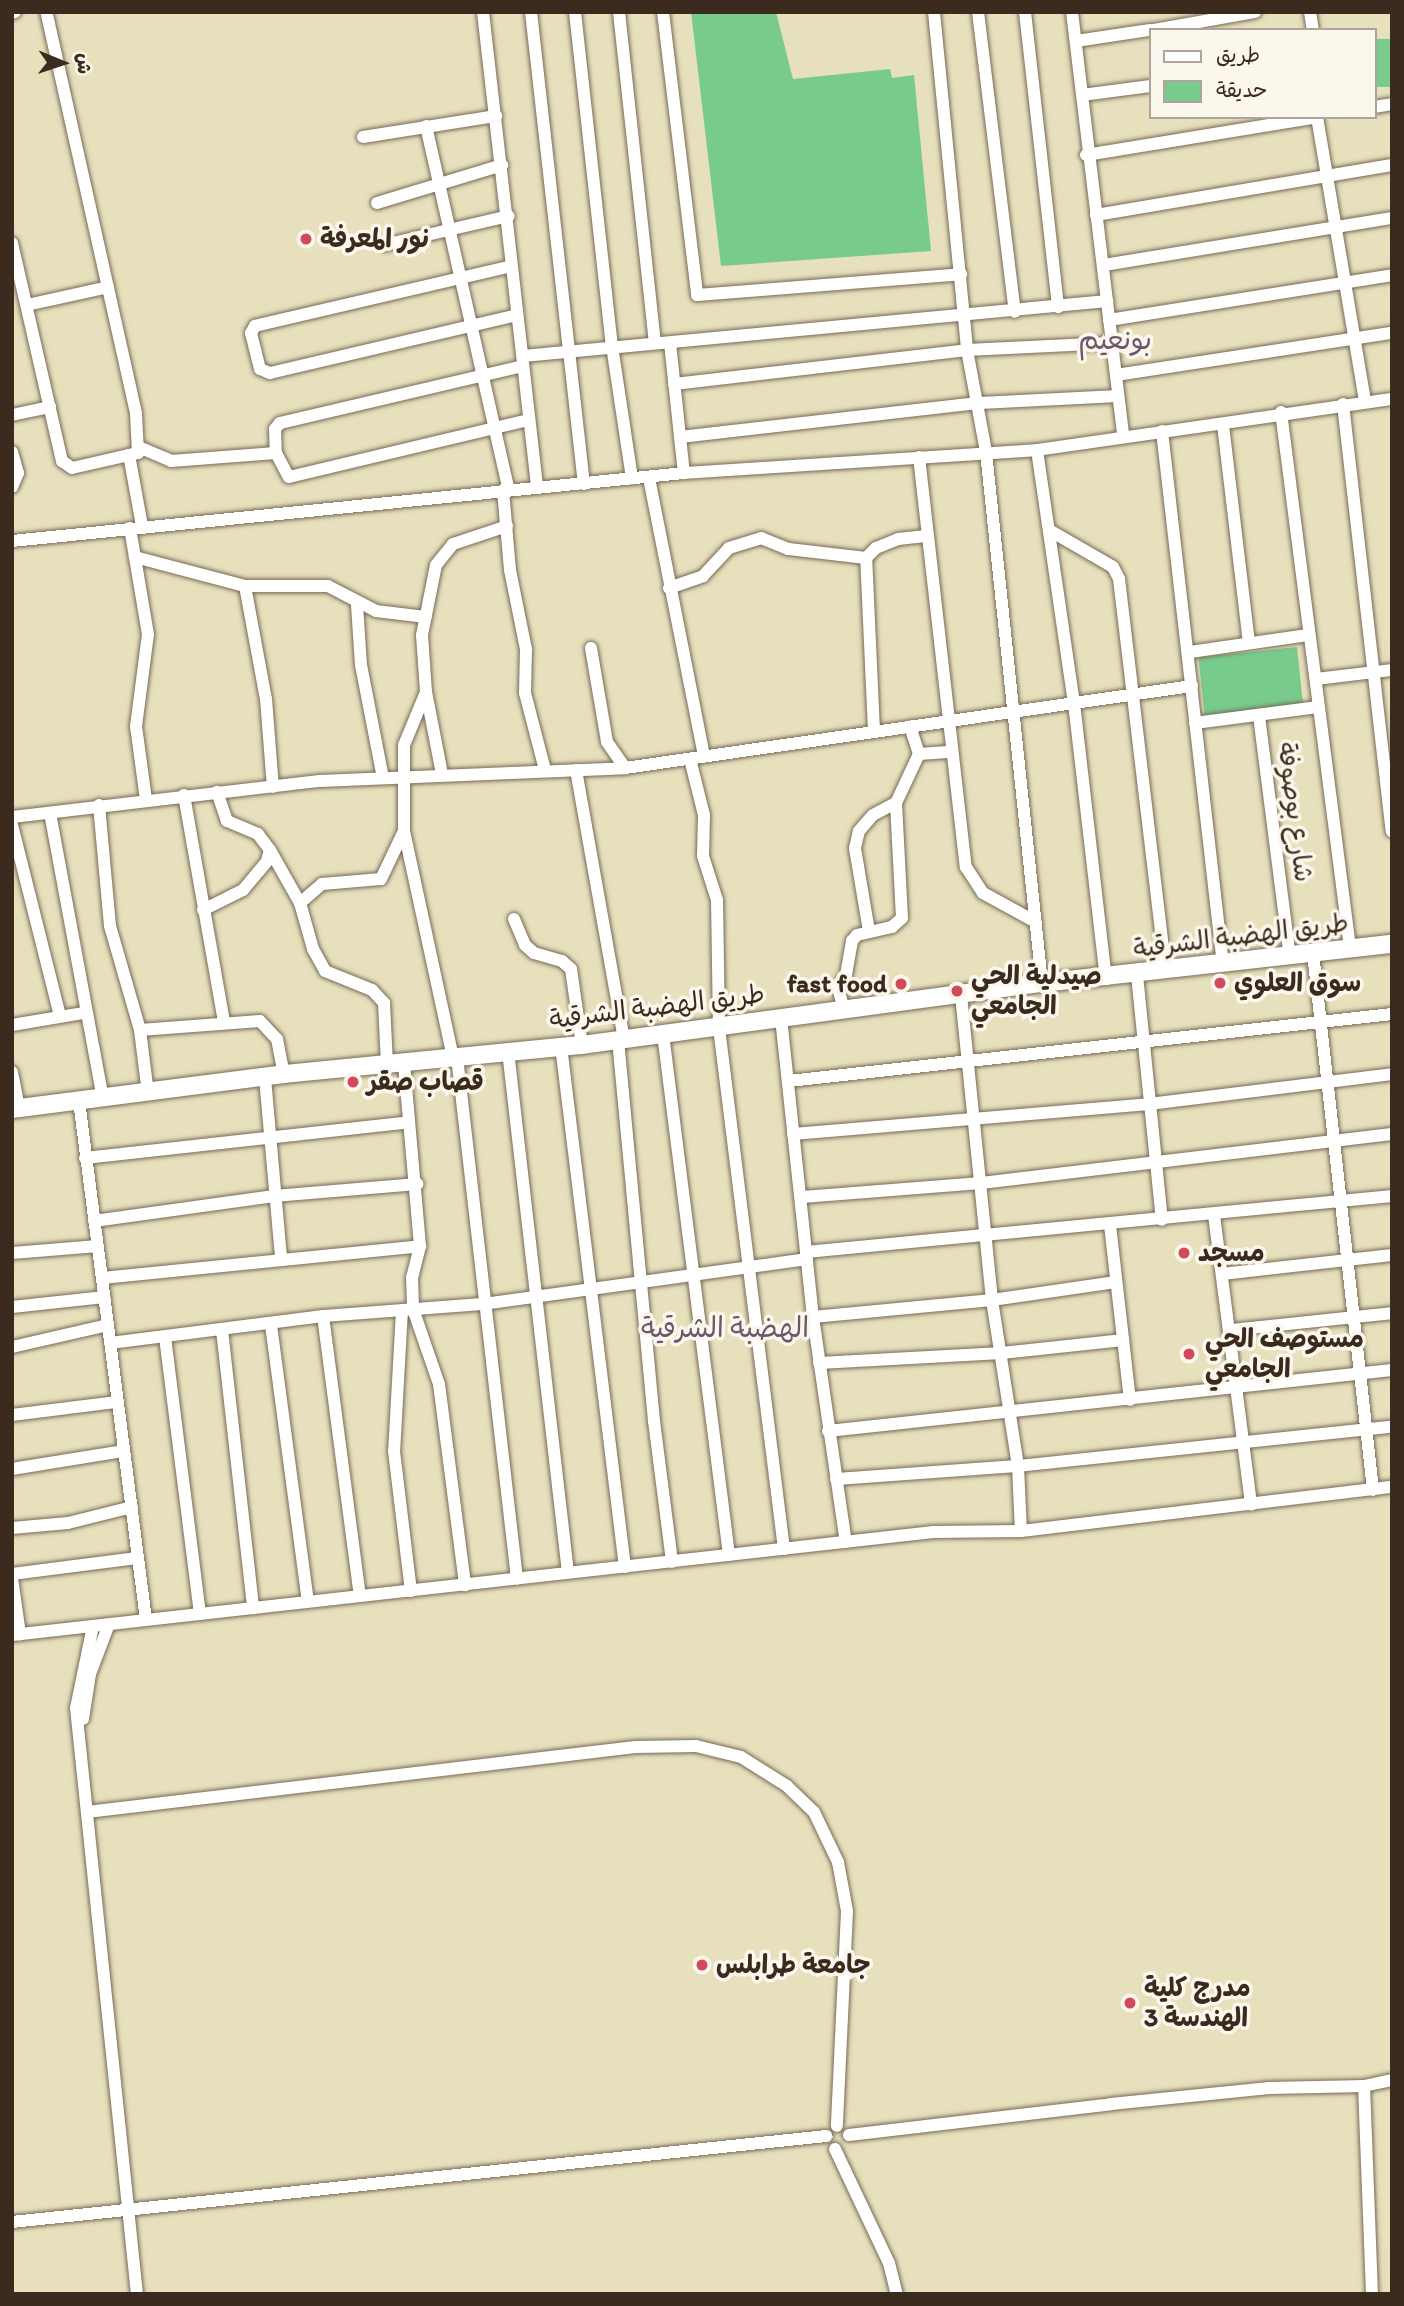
<!DOCTYPE html>
<html>
<head>
<meta charset="utf-8">
<style>
  body { margin:0 }
  #map { position:relative; width:1404px; height:2306px; overflow:hidden; background:#e7e0bd; font-family:Itim,"Playpen Sans Arabic",sans-serif }
  div>[style] { position:absolute }
  [style*='--x'] { left:calc(var(--x)*1px); top:calc(var(--y)*1px); width:calc(var(--w)*1px); rotate:calc(var(--a)*1deg) }
  .green>* { inset:0; background:#79cb8d; transform-origin:0 0 }
  .roads { filter:drop-shadow(0 0 2px #776a56) drop-shadow(0 0 2px #776a56) }
  .street>* { height:12px; margin:-6px; padding:0 6px; transform-origin:6px; border-radius:6px; background:#fff }
  .primary>* { height:18px; margin:-9px; padding:0 9px; transform-origin:9px; border-radius:9px; background:#fff }
  .dots>* { width:19px; height:19px; translate:-50% -50%; box-sizing:border-box; border:4px solid #fbf7ec; border-radius:50% }
  span { translate:-50% -50%; white-space:nowrap; text-align:center; line-height:1.15; -webkit-text-stroke:7px #fbf7ec; paint-order:stroke }
  .poi-label { font-size:26px; color:#3b2a1e; font-weight:700 }
  .left { translate:0 -50%; text-align:left }
  .right { translate:-100% -50%; text-align:right }
  .street-label { font-size:26px; color:#3b2a1e }
  .neighbourhood-label { font-size:28px; color:#68586b }
  .frame { position:absolute; inset:0; border:14px solid #3b2a1e; pointer-events:none }
  .legend { position:absolute; left:1149px; top:28px; width:228px; height:91px; box-sizing:border-box; background:#fbf7ec; border:2px solid #aea59a; margin:0; padding:9px 12px; list-style:none; font-size:21px; color:#3b2a1e }
  .legend li { display:flex; align-items:center; gap:14px; height:35px }
  .legend b { width:35px; border:2px solid #aea59a }
  .north { position:absolute; left:28px; top:28px; width:70px; height:70px; -webkit-text-stroke:5px #fbf7ec; paint-order:stroke; rotate:92deg; font-size:19px; font-weight:700; line-height:28px; text-align:center; color:#3b2a1e }
  .north::after { content:''; display:block; margin:auto; width:24px; height:32px; background:#3b2a1e; clip-path:polygon(50% 0,100% 100%,50% 72%,0 100%) }
</style>
</head>
<body>
<div id="map">
  <div class="green">
    <div style="clip-path:polygon(691px 12px,776px 12px,793px 79px,890px 69px,892px 78px,914px 75px,931px 251px,721px 266px)"></div>
    <div style="left:1392px;top:39px;width:48px;height:18px;rotate:90deg"></div>
    <div style="left:1297px;top:647px;width:58px;height:99px;rotate:84deg"></div>
  </div>
  <div class="roads">
    <div class="street">
      <div style="--x:483;--y:12;--w:478;--a:83.5"></div>
      <div style="--x:531;--y:12;--w:475;--a:83.6"></div>
      <div style="--x:575;--y:12;--w:336;--a:83.7"></div>
      <div style="--x:612;--y:346;--w:134;--a:81.4"></div>
      <div style="--x:619;--y:12;--w:331;--a:83.8"></div>
      <div style="--x:663;--y:12;--w:285;--a:83.1"></div>
      <div style="--x:697;--y:295;--w:265;--a:-4.5"></div>
      <div style="--x:934;--y:12;--w:340;--a:84.4"></div>
      <div style="--x:967;--y:350;--w:104;--a:79.4"></div>
      <div style="--x:986;--y:452;--w:534;--a:83.98"></div>
      <div style="--x:978;--y:12;--w:302;--a:83"></div>
      <div style="--x:1025;--y:12;--w:297;--a:83.6"></div>
      <div style="--x:1072;--y:12;--w:426;--a:83.1"></div>
      <div style="--x:1310;--y:12;--w:18;--a:81"></div>
      <div style="--x:12;--y:13;--w:3;--a:-18"></div>
      <div style="--x:1154;--y:30;--w:103;--a:-10.1"></div>
      <div style="--x:1076;--y:41;--w:75;--a:-8.5"></div>
      <div style="--x:1082;--y:95;--w:69;--a:-7.5"></div>
      <div style="--x:1374;--y:107;--w:18;--a:-9"></div>
      <div style="--x:1317;--y:117;--w:288;--a:80.4"></div>
      <div style="--x:426;--y:126;--w:373;--a:77.2"></div>
      <div style="--x:363;--y:137;--w:135;--a:-9"></div>
      <div style="--x:1086;--y:155;--w:235;--a:-9.3"></div>
      <div style="--x:377;--y:203;--w:131;--a:-16.9"></div>
      <div style="--x:1096;--y:215;--w:300;--a:-9.6"></div>
      <div style="--x:12;--y:243;--w:224;--a:77.1"></div>
      <div style="--x:62;--y:461;--w:12;--a:35"></div>
      <div style="--x:72;--y:468;--w:68;--a:-12.8"></div>
      <div style="--x:138;--y:453;--w:40;--a:-92.9"></div>
      <div style="--x:136;--y:413;--w:411;--a:-102.6"></div>
      <div style="--x:384;--y:245;--w:128;--a:-13.1"></div>
      <div style="--x:1104;--y:265;--w:292;--a:-9.3"></div>
      <div style="--x:512;--y:266;--w:264;--a:166.9"></div>
      <div style="--x:255;--y:326;--w:8;--a:120"></div>
      <div style="--x:251;--y:333;--w:37;--a:76"></div>
      <div style="--x:260;--y:369;--w:11;--a:22"></div>
      <div style="--x:270;--y:373;--w:254;--a:-13.2"></div>
      <div style="--x:27;--y:305;--w:83;--a:-12.5"></div>
      <div style="--x:1109;--y:320;--w:287;--a:-9"></div>
      <div style="--x:670;--y:343;--w:131;--a:83.9"></div>
      <div style="--x:523;--y:356;--w:587;--a:-5.38"></div>
      <div style="--x:523;--y:366;--w:250;--a:166.8"></div>
      <div style="--x:280;--y:423;--w:8;--a:130"></div>
      <div style="--x:275;--y:429;--w:24;--a:88"></div>
      <div style="--x:276;--y:453;--w:27;--a:62"></div>
      <div style="--x:289;--y:477;--w:247;--a:-13.4"></div>
      <div style="--x:1116;--y:375;--w:279;--a:-8.7"></div>
      <div style="--x:674;--y:384;--w:295;--a:-6.6"></div>
      <div style="--x:967;--y:350;--w:145;--a:-2.8"></div>
      <div style="--x:1343;--y:404;--w:430;--a:83.5"></div>
      <div style="--x:1281;--y:412;--w:540;--a:82.66"></div>
      <div style="--x:12;--y:415;--w:39;--a:-12"></div>
      <div style="--x:1223;--y:425;--w:219;--a:83.2"></div>
      <div style="--x:1162;--y:431;--w:537;--a:83.48"></div>
      <div style="--x:680;--y:437;--w:302;--a:-6.5"></div>
      <div style="--x:980;--y:403;--w:138;--a:-2.9"></div>
      <div style="--x:141;--y:448;--w:33;--a:23"></div>
      <div style="--x:171;--y:461;--w:105;--a:-4.4"></div>
      <div style="--x:1037;--y:450;--w:256;--a:81.7"></div>
      <div style="--x:1074;--y:703;--w:278;--a:83.4"></div>
      <div style="--x:12;--y:452;--w:22;--a:74"></div>
      <div style="--x:18;--y:473;--w:15;--a:113"></div>
      <div style="--x:129;--y:455;--w:72;--a:79.6"></div>
      <div style="--x:919;--y:457;--w:413;--a:83.5"></div>
      <div style="--x:966;--y:867;--w:31;--a:57"></div>
      <div style="--x:983;--y:893;--w:60;--a:28.7"></div>
      <div style="--x:649;--y:478;--w:284;--a:78.8"></div>
      <div style="--x:503;--y:490;--w:80;--a:85"></div>
      <div style="--x:510;--y:570;--w:81;--a:78.6"></div>
      <div style="--x:526;--y:649;--w:44;--a:91.3"></div>
      <div style="--x:525;--y:693;--w:80;--a:75.4"></div>
      <div style="--x:130;--y:528;--w:108;--a:80.4"></div>
      <div style="--x:148;--y:634;--w:93;--a:97.4"></div>
      <div style="--x:136;--y:726;--w:75;--a:82.3"></div>
      <div style="--x:1049;--y:530;--w:74;--a:30"></div>
      <div style="--x:1113;--y:567;--w:13;--a:63"></div>
      <div style="--x:1119;--y:579;--w:395;--a:83.2"></div>
      <div style="--x:12;--y:541;--w:675;--a:-5.78"></div>
      <div style="--x:684;--y:473;--w:354;--a:-3.7"></div>
      <div style="--x:1037;--y:450;--w:359;--a:-8.2"></div>
      <div style="--x:135;--y:557;--w:114;--a:14.8"></div>
      <div style="--x:245;--y:586;--w:115;--a:79.5"></div>
      <div style="--x:266;--y:699;--w:88;--a:85.5"></div>
      <div style="--x:245;--y:586;--w:83;--a:0"></div>
      <div style="--x:328;--y:586;--w:54;--a:27.5"></div>
      <div style="--x:376;--y:611;--w:50;--a:6.8"></div>
      <div style="--x:669;--y:588;--w:36;--a:-19"></div>
      <div style="--x:703;--y:576;--w:38;--a:-47"></div>
      <div style="--x:729;--y:548;--w:34;--a:-17"></div>
      <div style="--x:761;--y:538;--w:29;--a:22"></div>
      <div style="--x:788;--y:549;--w:79;--a:6.6"></div>
      <div style="--x:357;--y:605;--w:60;--a:86.2"></div>
      <div style="--x:361;--y:665;--w:115;--a:79"></div>
      <div style="--x:591;--y:648;--w:95;--a:80.3"></div>
      <div style="--x:607;--y:742;--w:32;--a:55"></div>
      <div style="--x:1190;--y:652;--w:119;--a:-8.2"></div>
      <div style="--x:1316;--y:679;--w:77;--a:-6.8"></div>
      <div style="--x:426;--y:692;--w:57;--a:112.5"></div>
      <div style="--x:404;--y:745;--w:86;--a:90"></div>
      <div style="--x:404;--y:831;--w:232;--a:77.8"></div>
      <div style="--x:1259;--y:716;--w:243;--a:82.7"></div>
      <div style="--x:1195;--y:723;--w:124;--a:-7.4"></div>
      <div style="--x:874;--y:731;--w:173;--a:-92.6"></div>
      <div style="--x:866;--y:558;--w:14;--a:-45"></div>
      <div style="--x:876;--y:548;--w:24;--a:-22"></div>
      <div style="--x:898;--y:539;--w:28;--a:-6"></div>
      <div style="--x:919;--y:754;--w:32;--a:-4"></div>
      <div style="--x:690;--y:759;--w:58;--a:76"></div>
      <div style="--x:704;--y:815;--w:41;--a:91.4"></div>
      <div style="--x:703;--y:856;--w:46;--a:72.3"></div>
      <div style="--x:717;--y:900;--w:128;--a:89.1"></div>
      <div style="--x:719;--y:1028;--w:525;--a:82.89"></div>
      <div style="--x:576;--y:770;--w:273;--a:79.9"></div>
      <div style="--x:442;--y:774;--w:84;--a:-101"></div>
      <div style="--x:426;--y:692;--w:57;--a:-94"></div>
      <div style="--x:422;--y:635;--w:71;--a:-78.7"></div>
      <div style="--x:436;--y:565;--w:27;--a:-51"></div>
      <div style="--x:453;--y:544;--w:57;--a:-18.4"></div>
      <div style="--x:184;--y:795;--w:230;--a:80"></div>
      <div style="--x:99;--y:805;--w:121;--a:84.8"></div>
      <div style="--x:110;--y:926;--w:108;--a:73.9"></div>
      <div style="--x:140;--y:1030;--w:64;--a:82.8"></div>
      <div style="--x:50;--y:813;--w:290;--a:79.5"></div>
      <div style="--x:12;--y:817;--w:310;--a:-6.7"></div>
      <div style="--x:320;--y:781;--w:305;--a:-2.4"></div>
      <div style="--x:625;--y:768;--w:573;--a:-8.23"></div>
      <div style="--x:12;--y:825;--w:197;--a:75.9"></div>
      <div style="--x:270;--y:850;--w:61;--a:60.5"></div>
      <div style="--x:300;--y:903;--w:48;--a:74.2"></div>
      <div style="--x:313;--y:949;--w:25;--a:61"></div>
      <div style="--x:325;--y:971;--w:51;--a:22"></div>
      <div style="--x:372;--y:990;--w:18;--a:47"></div>
      <div style="--x:384;--y:1003;--w:61;--a:87.2"></div>
      <div style="--x:300;--y:903;--w:29;--a:-41"></div>
      <div style="--x:322;--y:884;--w:59;--a:-4.8"></div>
      <div style="--x:381;--y:879;--w:53;--a:-64.4"></div>
      <div style="--x:203;--y:910;--w:45;--a:-26.6"></div>
      <div style="--x:243;--y:890;--w:38;--a:-50"></div>
      <div style="--x:267;--y:861;--w:11;--a:-75"></div>
      <div style="--x:270;--y:850;--w:20;--a:-127"></div>
      <div style="--x:258;--y:834;--w:34;--a:-157"></div>
      <div style="--x:227;--y:821;--w:31;--a:-109"></div>
      <div style="--x:514;--y:919;--w:28;--a:67"></div>
      <div style="--x:525;--y:945;--w:12;--a:42"></div>
      <div style="--x:534;--y:953;--w:29;--a:16"></div>
      <div style="--x:562;--y:961;--w:12;--a:42"></div>
      <div style="--x:571;--y:969;--w:77;--a:81.8"></div>
      <div style="--x:869;--y:931;--w:84;--a:-99.6"></div>
      <div style="--x:855;--y:848;--w:17;--a:-77"></div>
      <div style="--x:859;--y:831;--w:21;--a:-49"></div>
      <div style="--x:873;--y:815;--w:26;--a:-28"></div>
      <div style="--x:1313;--y:953;--w:540;--a:83.62"></div>
      <div style="--x:1137;--y:975;--w:246;--a:84.2"></div>
      <div style="--x:961;--y:995;--w:307;--a:84.2"></div>
      <div style="--x:992;--y:1300;--w:168;--a:81.1"></div>
      <div style="--x:1018;--y:1466;--w:65;--a:87.4"></div>
      <div style="--x:844;--y:1010;--w:24;--a:-105"></div>
      <div style="--x:838;--y:987;--w:14;--a:-56"></div>
      <div style="--x:846;--y:975;--w:35;--a:-80"></div>
      <div style="--x:852;--y:941;--w:8;--a:-50"></div>
      <div style="--x:857;--y:935;--w:36;--a:-13"></div>
      <div style="--x:892;--y:927;--w:13;--a:-42"></div>
      <div style="--x:902;--y:918;--w:115;--a:-93"></div>
      <div style="--x:896;--y:803;--w:54;--a:-64.9"></div>
      <div style="--x:919;--y:754;--w:29;--a:-108"></div>
      <div style="--x:781;--y:1018;--w:301;--a:83.9"></div>
      <div style="--x:813;--y:1317;--w:227;--a:81.7"></div>
      <div style="--x:12;--y:1025;--w:73;--a:-9.5"></div>
      <div style="--x:140;--y:1030;--w:120;--a:-4.3"></div>
      <div style="--x:260;--y:1021;--w:25;--a:47"></div>
      <div style="--x:277;--y:1039;--w:36;--a:79"></div>
      <div style="--x:663;--y:1034;--w:525;--a:82.78"></div>
      <div style="--x:618;--y:1040;--w:383;--a:84.6"></div>
      <div style="--x:654;--y:1421;--w:142;--a:82.7"></div>
      <div style="--x:561;--y:1046;--w:525;--a:83"></div>
      <div style="--x:508;--y:1051;--w:525;--a:83.44"></div>
      <div style="--x:457;--y:1057;--w:525;--a:83.44"></div>
      <div style="--x:12;--y:1072;--w:37;--a:79"></div>
      <div style="--x:265;--y:1078;--w:181;--a:84.9"></div>
      <div style="--x:789;--y:1081;--w:607;--a:-6.34"></div>
      <div style="--x:79;--y:1101;--w:523;--a:82.64"></div>
      <div style="--x:793;--y:1134;--w:357;--a:-4.8"></div>
      <div style="--x:1149;--y:1104;--w:245;--a:-7"></div>
      <div style="--x:85;--y:1158;--w:326;--a:-6.3"></div>
      <div style="--x:802;--y:1197;--w:180;--a:-4.5"></div>
      <div style="--x:981;--y:1183;--w:414;--a:-6.8"></div>
      <div style="--x:1214;--y:1215;--w:292;--a:82.7"></div>
      <div style="--x:94;--y:1221;--w:182;--a:-7.9"></div>
      <div style="--x:274;--y:1196;--w:144;--a:-4.8"></div>
      <div style="--x:1110;--y:1225;--w:176;--a:83.5"></div>
      <div style="--x:420;--y:1246;--w:32;--a:104"></div>
      <div style="--x:412;--y:1277;--w:32;--a:88"></div>
      <div style="--x:413;--y:1309;--w:79;--a:70.9"></div>
      <div style="--x:439;--y:1384;--w:203;--a:82.6"></div>
      <div style="--x:806;--y:1252;--w:589;--a:-5.46"></div>
      <div style="--x:12;--y:1253;--w:86;--a:-4.7"></div>
      <div style="--x:1222;--y:1274;--w:171;--a:-6.4"></div>
      <div style="--x:102;--y:1278;--w:320;--a:-5.7"></div>
      <div style="--x:420;--y:1246;--w:184;--a:-95"></div>
      <div style="--x:12;--y:1307;--w:93;--a:-6.2"></div>
      <div style="--x:402;--y:1310;--w:141;--a:93.2"></div>
      <div style="--x:394;--y:1451;--w:141;--a:83.1"></div>
      <div style="--x:323;--y:1316;--w:282;--a:82.5"></div>
      <div style="--x:813;--y:1317;--w:180;--a:-5.4"></div>
      <div style="--x:992;--y:1300;--w:125;--a:-8.3"></div>
      <div style="--x:271;--y:1325;--w:279;--a:82.4"></div>
      <div style="--x:222;--y:1330;--w:280;--a:83.6"></div>
      <div style="--x:1231;--y:1330;--w:162;--a:-6"></div>
      <div style="--x:165;--y:1337;--w:279;--a:82.8"></div>
      <div style="--x:110;--y:1343;--w:215;--a:-7.2"></div>
      <div style="--x:323;--y:1316;--w:160;--a:-4.3"></div>
      <div style="--x:483;--y:1304;--w:327;--a:-7.9"></div>
      <div style="--x:12;--y:1347;--w:98;--a:-12.9"></div>
      <div style="--x:819;--y:1363;--w:183;--a:-3.1"></div>
      <div style="--x:1002;--y:1353;--w:122;--a:-6.1"></div>
      <div style="--x:12;--y:1415;--w:106;--a:-7.1"></div>
      <div style="--x:828;--y:1431;--w:567;--a:-6.17"></div>
      <div style="--x:12;--y:1469;--w:112;--a:-9.2"></div>
      <div style="--x:836;--y:1479;--w:182;--a:-4.1"></div>
      <div style="--x:1018;--y:1466;--w:376;--a:-6"></div>
      <div style="--x:12;--y:1528;--w:56;--a:-5.1"></div>
      <div style="--x:68;--y:1523;--w:66;--a:-14"></div>
      <div style="--x:12;--y:1574;--w:126;--a:-7.3"></div>
      <div style="--x:12;--y:1578;--w:57;--a:81.9"></div>
      <div style="--x:93;--y:1626;--w:84;--a:101.7"></div>
      <div style="--x:76;--y:1708;--w:589;--a:84.06"></div>
      <div style="--x:12;--y:1635;--w:927;--a:-6.38"></div>
      <div style="--x:933;--y:1532;--w:88;--a:-0.7"></div>
      <div style="--x:1021;--y:1531;--w:374;--a:-6.8"></div>
      <div style="--x:83;--y:1719;--w:46;--a:-81.2"></div>
      <div style="--x:90;--y:1674;--w:53;--a:-69.2"></div>
      <div style="--x:87;--y:1812;--w:552;--a:-6.76"></div>
      <div style="--x:635;--y:1747;--w:61;--a:-0.9"></div>
      <div style="--x:696;--y:1746;--w:46;--a:13.7"></div>
      <div style="--x:741;--y:1757;--w:54;--a:32.2"></div>
      <div style="--x:787;--y:1786;--w:37;--a:44"></div>
      <div style="--x:814;--y:1812;--w:55;--a:64.4"></div>
      <div style="--x:838;--y:1862;--w:50;--a:79.6"></div>
      <div style="--x:847;--y:1911;--w:215;--a:92.7"></div>
      <div style="--x:1364;--y:2086;--w:208;--a:87.8"></div>
      <div style="--x:849;--y:2135;--w:264;--a:-6.7"></div>
      <div style="--x:1111;--y:2104;--w:159;--a:-5.8"></div>
      <div style="--x:1269;--y:2088;--w:95;--a:-1.2"></div>
      <div style="--x:1364;--y:2086;--w:29;--a:-12"></div>
      <div style="--x:835;--y:2149;--w:126;--a:64.7"></div>
      <div style="--x:889;--y:2263;--w:32;--a:76"></div>
      <div style="--x:12;--y:2222;--w:819;--a:-6.03"></div>
    </div>
    <div class="primary">
      <div style="--x:12;--y:1109;--w:274;--a:-7.3"></div>
      <div style="--x:284;--y:1074;--w:299;--a:-5.6"></div>
      <div style="--x:582;--y:1045;--w:464;--a:-7.7"></div>
      <div style="--x:1042;--y:983;--w:352;--a:-6.4"></div>
    </div>
  </div>
  <div class="dots">
    <div style="left:306px;top:239px;background:#d1495b"></div>
    <div style="left:1220px;top:983px;background:#d1495b"></div>
    <div style="left:901px;top:984px;background:#d1495b"></div>
    <div style="left:957px;top:991px;background:#d1495b"></div>
    <div style="left:353px;top:1082px;background:#d1495b"></div>
    <div style="left:1184px;top:1253px;background:#d1495b"></div>
    <div style="left:1189px;top:1354px;background:#d1495b"></div>
    <div style="left:702px;top:1965px;background:#d1495b"></div>
    <div style="left:1130px;top:2003px;background:#d1495b"></div>
  </div>
  <div class="poi-label">
    <span class="left" style="left:320px;top:239px">نور المعرفة</span>
    <span class="left" style="left:971px;top:991px">صيدلية الحي<br>الجامعي</span>
    <span class="left" style="left:1234px;top:983px">سوق العلوي</span>
    <span class="right" style="left:887px;top:984px">fast food</span>
    <span class="left" style="left:367px;top:1082px">قصاب صقر</span>
    <span class="left" style="left:1198px;top:1253px">مسجد</span>
    <span class="left" style="left:1205px;top:1354px">مستوصف الحي<br>الجامعي</span>
    <span class="left" style="left:716px;top:1965px">جامعة طرابلس</span>
    <span class="left" style="left:1144px;top:2003px">مدرج كلية<br>الهندسة 3</span>
  </div>
  <div class="street-label">
    <span style="left:1295px;top:812px;rotate:83deg">شارع بوصوفة</span>
    <span style="left:1241px;top:936px;rotate:-7deg">طريق الهضبة الشرقية</span>
    <span style="left:657px;top:1007px;rotate:-7deg">طريق الهضبة الشرقية</span>
  </div>
  <div class="neighbourhood-label">
    <span style="left:1115px;top:339px">بونعيم</span>
    <span style="left:725px;top:1327px">الهضبة الشرقية</span>
  </div>
  <div class="frame"></div>
  <ul class="legend">
  <li><b style="height:9px;background:#fff"></b>طريق</li>
  <li><b style="height:19px;background:#79cb8d"></b>حديقة</li>
  </ul>
  <div class="north">ش</div>
</div>
</body>
</html>
